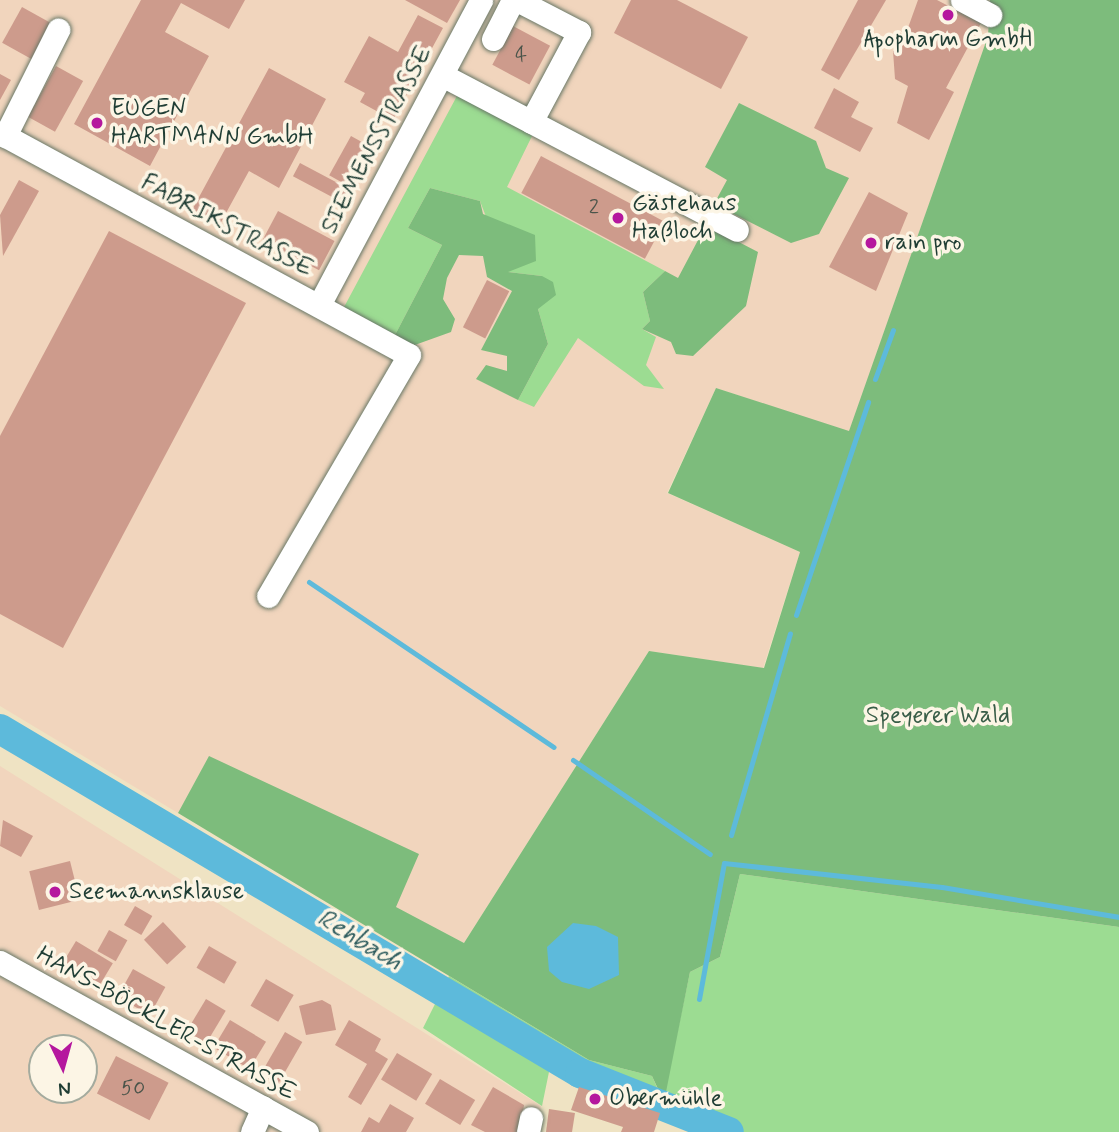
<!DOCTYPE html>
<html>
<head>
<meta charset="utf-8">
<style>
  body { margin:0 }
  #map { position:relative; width:1119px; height:1132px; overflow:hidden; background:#efe3c3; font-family:Mynerve,sans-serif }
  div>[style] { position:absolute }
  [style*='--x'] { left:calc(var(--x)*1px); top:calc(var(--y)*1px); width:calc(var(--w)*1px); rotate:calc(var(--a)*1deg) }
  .built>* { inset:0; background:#f1d5bd }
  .green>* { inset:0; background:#9cdc92 }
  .forest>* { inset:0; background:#7dbc7c }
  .water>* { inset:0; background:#5dbadb }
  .stream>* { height:5px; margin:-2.5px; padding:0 2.5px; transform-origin:2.5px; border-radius:2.5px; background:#5dbadb }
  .river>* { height:30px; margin:-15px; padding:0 15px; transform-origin:15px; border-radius:15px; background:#5dbadb }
  .building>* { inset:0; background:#cd9b8c; transform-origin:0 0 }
  .roads { filter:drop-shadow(0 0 2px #687766) drop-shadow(0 0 2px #687766) }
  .minor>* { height:23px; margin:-11.5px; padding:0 11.5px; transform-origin:11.5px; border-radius:11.5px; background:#fff }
  .dots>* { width:19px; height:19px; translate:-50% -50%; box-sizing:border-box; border:4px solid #fcf5e5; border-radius:50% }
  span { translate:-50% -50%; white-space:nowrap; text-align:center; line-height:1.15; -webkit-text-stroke:7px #fcf5e5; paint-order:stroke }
  .number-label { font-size:21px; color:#4a544a }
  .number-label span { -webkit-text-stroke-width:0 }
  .poi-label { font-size:24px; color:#1f3d34 }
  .left { translate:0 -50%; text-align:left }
  .street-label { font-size:24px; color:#1f3d34 }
  .park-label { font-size:24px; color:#385d47 }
  .water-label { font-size:26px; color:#2e5c5e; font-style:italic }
  .north { position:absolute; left:28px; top:1034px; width:70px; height:70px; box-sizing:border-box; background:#fcf5e5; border:2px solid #a4ab9e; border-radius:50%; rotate:175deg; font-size:19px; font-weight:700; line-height:28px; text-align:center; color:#1f3d34 }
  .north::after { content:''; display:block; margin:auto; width:24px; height:32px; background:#b5179e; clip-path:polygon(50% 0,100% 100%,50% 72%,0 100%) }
</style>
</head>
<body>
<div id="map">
  <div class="built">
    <div style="clip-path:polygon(0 0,990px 0,988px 36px,849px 432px,716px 388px,667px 493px,800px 552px,763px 668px,649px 651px,464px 943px,395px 907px,418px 854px,209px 757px,178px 813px,0 706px)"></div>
    <div style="clip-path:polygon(evenodd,0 766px,541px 1106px,536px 1132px,0 1132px,0 766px,42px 1048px,84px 1048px,84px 1090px,42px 1090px,42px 1048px)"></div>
  </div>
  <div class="green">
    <div style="clip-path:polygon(458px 94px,533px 134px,507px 187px,665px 271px,643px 292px,650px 321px,642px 329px,656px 337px,646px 365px,664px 389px,644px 386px,578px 338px,534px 407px,518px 400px,548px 344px,538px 309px,542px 276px,507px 272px,480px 201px,430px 188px,408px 228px,442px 245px,394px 337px,343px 309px)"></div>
    <div style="clip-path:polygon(740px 874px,1119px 927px,1119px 1132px,715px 1132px,550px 1067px,542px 1106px,423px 1028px,449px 976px,589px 1060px,652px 1076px,663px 1101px,690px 972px,720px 957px)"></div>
  </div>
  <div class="forest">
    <div style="clip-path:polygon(990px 0,1119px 0,1119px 927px,740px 874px,720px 957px,690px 972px,664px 1102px,652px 1076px,589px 1060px,178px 813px,209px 756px,419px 854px,396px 907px,464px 943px,649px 651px,764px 668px,800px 552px,668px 493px,716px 388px,849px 431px,988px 36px)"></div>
    <div style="clip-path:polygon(739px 103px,816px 141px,826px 168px,849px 178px,819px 234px,791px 243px,714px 204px,727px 180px,705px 167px)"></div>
    <div style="clip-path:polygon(430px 188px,480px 201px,483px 214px,535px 235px,536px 261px,508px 272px,542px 276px,553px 282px,556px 295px,538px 309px,548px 344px,518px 400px,476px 379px,486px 365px,507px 371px,507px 356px,481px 350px,512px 291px,487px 277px,483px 256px,459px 255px,447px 278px,443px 299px,455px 319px,451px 332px,412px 346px,394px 337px,442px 245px,408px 228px)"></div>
    <div style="clip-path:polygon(706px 225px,758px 252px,746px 306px,693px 356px,676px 354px,671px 342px,642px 329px,650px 321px,643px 292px,665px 271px,678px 278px)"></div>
  </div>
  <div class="water">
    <div style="clip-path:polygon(573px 923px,596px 926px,618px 937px,619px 975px,589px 989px,562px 982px,549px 971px,547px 947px)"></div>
  </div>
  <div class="stream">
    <div style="--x:875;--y:379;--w:52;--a:-69.8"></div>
    <div style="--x:309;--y:582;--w:295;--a:34"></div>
    <div style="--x:796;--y:615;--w:225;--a:-71.3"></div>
    <div style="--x:573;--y:760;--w:166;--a:34.5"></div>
    <div style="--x:731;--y:835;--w:210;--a:-73.7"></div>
    <div style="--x:699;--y:999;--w:138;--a:-79.6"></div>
    <div style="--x:724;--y:863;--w:219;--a:6.3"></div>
    <div style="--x:942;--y:887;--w:180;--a:9.6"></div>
  </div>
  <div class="river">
    <div style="--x:0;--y:729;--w:674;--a:30.67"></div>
    <div style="--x:580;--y:1073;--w:160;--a:21.6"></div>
  </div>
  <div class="building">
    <div style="clip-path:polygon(141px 0,245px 0,229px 29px,181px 3px,165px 32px,209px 56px,150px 166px,74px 124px)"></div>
    <div style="clip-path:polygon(405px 0,460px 0,447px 23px)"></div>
    <div style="clip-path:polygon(631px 0,677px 0,748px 37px,721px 89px,614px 33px)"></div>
    <div style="clip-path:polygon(858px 0,886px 0,839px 80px,821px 70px)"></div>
    <div style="clip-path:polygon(918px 0,937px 0,981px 23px,946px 88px,954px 92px,929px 140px,897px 123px,908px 86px,895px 79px,893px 51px,900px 50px)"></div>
    <div style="left:22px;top:7px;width:35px;height:41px;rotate:29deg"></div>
    <div style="clip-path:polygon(418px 15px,443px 28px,393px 120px,360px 102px,365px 93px,344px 82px,369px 36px,398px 52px)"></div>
    <div style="left:513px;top:26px;width:42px;height:44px;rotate:28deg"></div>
    <div style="left:56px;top:66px;width:31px;height:58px;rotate:29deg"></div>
    <div style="clip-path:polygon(269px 68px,326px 99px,279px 188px,249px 171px,220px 224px,192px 210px)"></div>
    <div style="clip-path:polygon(0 74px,11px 80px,0 100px)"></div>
    <div style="clip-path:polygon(834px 88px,859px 102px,851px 117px,873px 128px,860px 152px,814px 128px)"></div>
    <div style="left:351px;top:136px;width:29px;height:45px;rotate:29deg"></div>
    <div style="left:541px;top:156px;width:140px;height:42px;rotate:28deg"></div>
    <div style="left:300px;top:163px;width:55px;height:15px;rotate:28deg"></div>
    <div style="clip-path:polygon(19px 180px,39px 191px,3px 256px,0 215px)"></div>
    <div style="clip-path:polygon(869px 192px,908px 213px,876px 291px,829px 267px)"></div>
    <div style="left:278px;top:211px;width:64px;height:33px;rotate:28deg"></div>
    <div style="clip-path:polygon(109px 231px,246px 303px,63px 648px,0 614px,0 436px)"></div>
    <div style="left:487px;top:280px;width:25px;height:53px;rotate:27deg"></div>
    <div style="clip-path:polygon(3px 820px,33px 836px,21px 857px,0 846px)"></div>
    <div style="left:70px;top:861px;width:40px;height:42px;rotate:76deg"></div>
    <div style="left:135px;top:906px;width:20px;height:22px;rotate:30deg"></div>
    <div style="left:163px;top:922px;width:34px;height:26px;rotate:47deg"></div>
    <div style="left:109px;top:930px;width:21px;height:24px;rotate:29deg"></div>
    <div style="left:76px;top:941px;width:43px;height:29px;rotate:31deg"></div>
    <div style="left:209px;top:946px;width:32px;height:25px;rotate:30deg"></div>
    <div style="left:133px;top:969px;width:37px;height:32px;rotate:29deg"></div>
    <div style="left:266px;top:979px;width:32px;height:31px;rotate:30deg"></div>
    <div style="left:206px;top:999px;width:23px;height:38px;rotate:31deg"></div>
    <div style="clip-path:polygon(322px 1000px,331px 1005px,336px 1030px,306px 1035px,299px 1006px)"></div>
    <div style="left:230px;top:1020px;width:42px;height:32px;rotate:31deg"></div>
    <div style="clip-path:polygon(349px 1020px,381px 1039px,375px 1051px,388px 1059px,361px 1105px,348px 1097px,367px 1064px,335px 1045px)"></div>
    <div style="left:285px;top:1032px;width:20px;height:49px;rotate:30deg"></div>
    <div style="left:397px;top:1053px;width:41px;height:31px;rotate:31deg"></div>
    <div style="left:116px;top:1056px;width:59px;height:42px;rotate:27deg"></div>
    <div style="left:440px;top:1079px;width:41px;height:29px;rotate:31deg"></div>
    <div style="clip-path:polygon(493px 1087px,524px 1105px,520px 1132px,485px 1132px,471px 1125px)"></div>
    <div style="clip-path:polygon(579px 1087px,660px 1113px,654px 1132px,621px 1132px,623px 1127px,571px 1110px)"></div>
    <div style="clip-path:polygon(390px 1104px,414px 1118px,406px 1132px,361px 1132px,369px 1117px,379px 1123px)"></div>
    <div style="clip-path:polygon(549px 1109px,575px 1113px,572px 1132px,546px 1132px)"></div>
  </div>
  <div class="roads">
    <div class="minor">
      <div style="--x:517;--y:0;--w:70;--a:27.3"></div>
      <div style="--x:579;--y:32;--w:102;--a:118.1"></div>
      <div style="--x:962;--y:0;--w:32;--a:28"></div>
      <div style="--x:493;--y:39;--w:44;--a:-62.9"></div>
      <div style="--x:442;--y:75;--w:333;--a:27.7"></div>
      <div style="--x:0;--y:133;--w:465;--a:28.5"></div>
      <div style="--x:409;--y:355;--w:279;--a:120.3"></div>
      <div style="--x:5;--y:136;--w:119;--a:-63.4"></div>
      <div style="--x:319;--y:305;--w:345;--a:-62"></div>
      <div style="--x:0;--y:962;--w:351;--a:29"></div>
      <div style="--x:252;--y:1132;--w:27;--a:-66"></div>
      <div style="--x:528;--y:1132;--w:14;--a:-78"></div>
    </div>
  </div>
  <div class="dots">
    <div style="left:948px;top:15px;background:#b5179e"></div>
    <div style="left:97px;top:123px;background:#b5179e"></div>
    <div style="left:618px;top:218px;background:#b5179e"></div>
    <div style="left:871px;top:243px;background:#b5179e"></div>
    <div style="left:55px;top:892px;background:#b5179e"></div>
    <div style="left:595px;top:1099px;background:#b5179e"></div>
  </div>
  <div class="number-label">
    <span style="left:521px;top:55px">4</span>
    <span style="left:594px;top:207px">2</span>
    <span style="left:133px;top:1088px">50</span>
  </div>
  <div class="poi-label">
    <span style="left:948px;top:40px">Apopharm GmbH</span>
    <span class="left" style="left:111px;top:123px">EUGEN<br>HARTMANN GmbH</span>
    <span class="left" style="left:632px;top:218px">Gästehaus<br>Haßloch</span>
    <span class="left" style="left:885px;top:243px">rain pro</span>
    <span class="left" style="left:69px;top:892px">Seemannsklause</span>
    <span class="left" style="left:609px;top:1099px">Obermühle</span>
  </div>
  <div class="street-label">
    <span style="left:377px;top:140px;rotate:-62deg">SIEMENSSTRASSE</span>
    <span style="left:227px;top:226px;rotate:28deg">FABRIKSTRASSE</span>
    <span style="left:166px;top:1024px;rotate:29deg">HANS-BÖCKLER-STRASSE</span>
  </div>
  <div class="park-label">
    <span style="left:938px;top:716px">Speyerer Wald</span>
  </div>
  <div class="water-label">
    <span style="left:359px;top:941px;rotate:31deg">Rehbach</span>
  </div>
  <div class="north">N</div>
</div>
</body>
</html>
